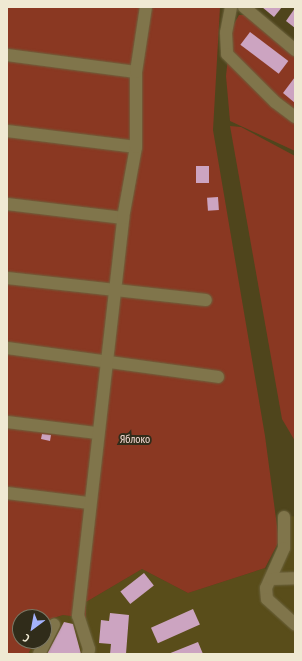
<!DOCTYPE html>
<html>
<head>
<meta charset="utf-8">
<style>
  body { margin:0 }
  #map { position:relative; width:302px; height:661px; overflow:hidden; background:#4f451c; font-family:"PT Sans Narrow",sans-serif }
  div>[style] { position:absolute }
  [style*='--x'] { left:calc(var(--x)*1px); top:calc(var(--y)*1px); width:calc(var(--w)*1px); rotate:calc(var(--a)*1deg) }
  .built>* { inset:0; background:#594d1a }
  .green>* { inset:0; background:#8a3822 }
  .building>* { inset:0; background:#cca4c1; transform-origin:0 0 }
  .roads { filter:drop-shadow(0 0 1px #6d643f) drop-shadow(0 0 1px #6d643f) }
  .minor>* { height:12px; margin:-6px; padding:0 6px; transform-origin:6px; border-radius:6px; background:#80754b }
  span { translate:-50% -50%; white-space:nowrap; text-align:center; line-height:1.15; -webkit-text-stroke:4px #302c1a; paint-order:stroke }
  .park-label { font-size:12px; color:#f7ddd6 }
  .frame { position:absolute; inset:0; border:8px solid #efe9d3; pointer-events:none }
  .north { position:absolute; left:12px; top:609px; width:40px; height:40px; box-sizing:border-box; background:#302c1a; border:1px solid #7c7864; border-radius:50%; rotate:212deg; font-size:11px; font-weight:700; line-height:16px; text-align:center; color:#efe9d3 }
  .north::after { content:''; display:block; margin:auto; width:14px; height:18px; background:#a4b2fc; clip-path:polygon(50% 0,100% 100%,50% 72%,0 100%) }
</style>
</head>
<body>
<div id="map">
  <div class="built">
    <div style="clip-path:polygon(295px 516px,295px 654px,28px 654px,35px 641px,44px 641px,44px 625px,47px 620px,63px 615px,78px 616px,86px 602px,142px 569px,188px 593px,265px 568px,271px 578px,284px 517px)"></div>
  </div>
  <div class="green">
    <div style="clip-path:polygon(7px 7px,220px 7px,213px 130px,265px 436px,279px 541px,265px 568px,188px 593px,142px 569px,86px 602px,86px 618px,63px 615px,47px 620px,44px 625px,44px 617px,20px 617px,20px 641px,35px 641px,28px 654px,7px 654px)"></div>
    <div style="clip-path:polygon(239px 15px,248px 15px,295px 55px,295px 151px,230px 121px,226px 76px,231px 29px)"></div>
    <div style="clip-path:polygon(230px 126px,241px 127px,295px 156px,295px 441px,282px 419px)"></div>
  </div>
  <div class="building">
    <div style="clip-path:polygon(262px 7px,282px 7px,274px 17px)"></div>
    <div style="clip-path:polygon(295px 8px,295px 28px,286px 21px)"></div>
    <div style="left:250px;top:32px;width:48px;height:16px;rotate:37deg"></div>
    <div style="clip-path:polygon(295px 77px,295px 103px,283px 93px)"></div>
    <div style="left:196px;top:166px;width:13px;height:17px"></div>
    <div style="left:218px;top:197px;width:13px;height:11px;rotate:86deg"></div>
    <div style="clip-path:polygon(42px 434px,51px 435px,50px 441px,41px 439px)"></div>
    <div style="left:144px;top:573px;width:16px;height:30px;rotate:52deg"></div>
    <div style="left:193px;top:609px;width:17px;height:46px;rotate:66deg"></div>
    <div style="clip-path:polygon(110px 613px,129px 615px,126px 654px,110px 654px,111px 644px,99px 643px,101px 620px,109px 621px)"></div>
    <div style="clip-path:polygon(64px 622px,73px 624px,81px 654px,47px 654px)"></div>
    <div style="clip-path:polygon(198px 642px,203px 654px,168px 654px)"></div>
  </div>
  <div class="roads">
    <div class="minor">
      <div style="--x:231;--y:7;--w:26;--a:101"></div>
      <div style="--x:226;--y:33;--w:21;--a:87"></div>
      <div style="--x:227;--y:54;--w:68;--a:45"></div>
      <div style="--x:275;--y:102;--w:25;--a:37"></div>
      <div style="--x:244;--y:7;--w:67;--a:40.1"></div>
      <div style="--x:7;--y:55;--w:130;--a:7.5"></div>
      <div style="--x:7;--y:131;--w:130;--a:7.1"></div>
      <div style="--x:7;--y:204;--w:117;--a:6.9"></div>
      <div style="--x:7;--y:278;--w:200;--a:6.3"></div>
      <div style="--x:7;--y:348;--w:213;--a:7.8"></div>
      <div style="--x:7;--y:422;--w:91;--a:7"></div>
      <div style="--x:7;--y:493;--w:83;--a:7"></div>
      <div style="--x:284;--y:517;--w:31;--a:90"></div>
      <div style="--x:284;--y:548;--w:44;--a:114.2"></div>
      <div style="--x:266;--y:588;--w:11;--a:85"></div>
      <div style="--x:267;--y:599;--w:38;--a:42"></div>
      <div style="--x:272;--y:579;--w:23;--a:-2"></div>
      <div style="--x:39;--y:654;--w:33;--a:-63"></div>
      <div style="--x:88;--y:654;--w:5;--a:-79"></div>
      <div style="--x:89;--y:649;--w:35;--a:-108"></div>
      <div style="--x:78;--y:616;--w:401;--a:-83.5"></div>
      <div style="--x:123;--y:218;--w:72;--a:-79.6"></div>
      <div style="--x:136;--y:147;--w:75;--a:-90"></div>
      <div style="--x:136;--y:72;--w:66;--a:-81.3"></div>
    </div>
  </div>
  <div class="park-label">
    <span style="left:135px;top:439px">Яблоко</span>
  </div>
  <div class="frame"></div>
  <div class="north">С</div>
</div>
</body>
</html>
